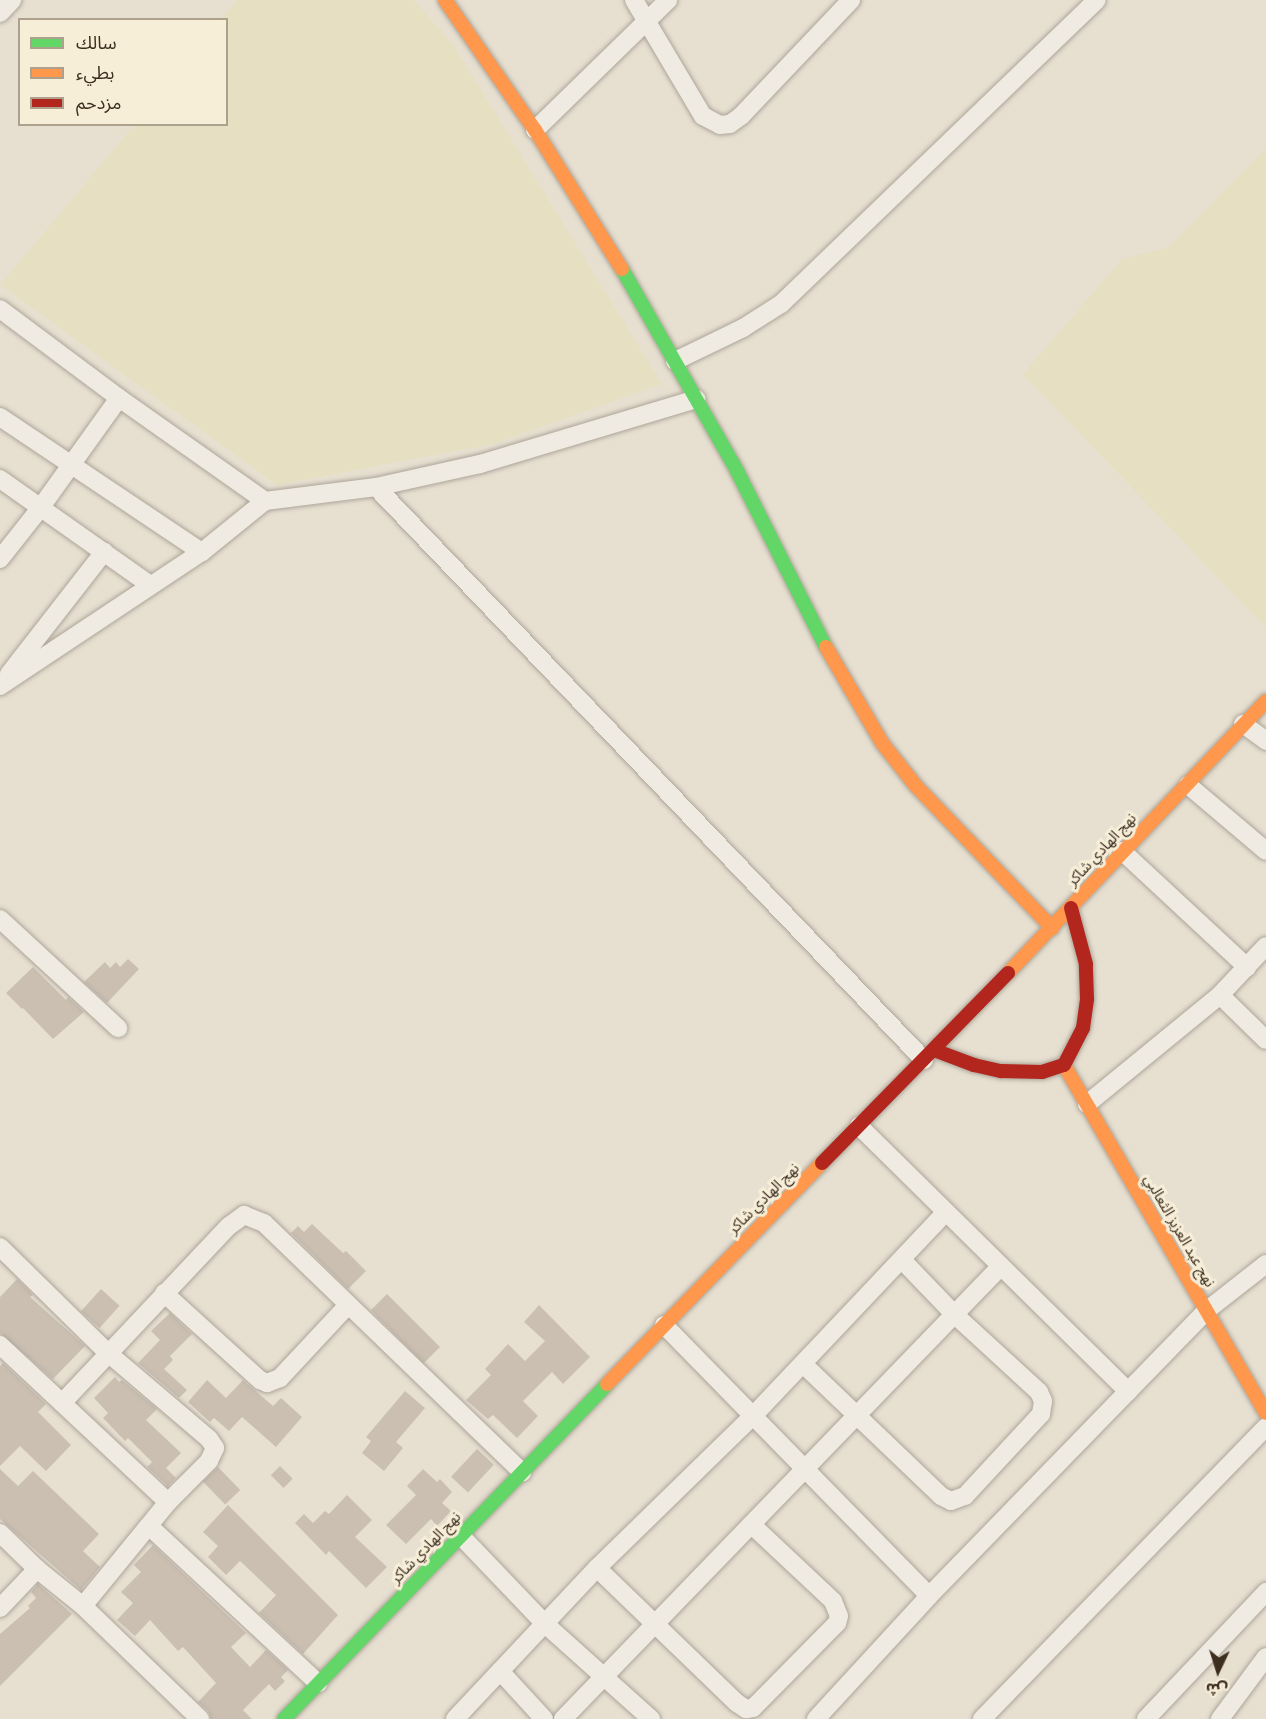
<!DOCTYPE html>
<html>
<head>
<meta charset="utf-8">
<style>
  body { margin:0 }
  #map { position:relative; width:1266px; height:1719px; overflow:hidden; background:#e7e0d1; font-family:"Crimson Pro","Noto Sans Arabic",serif }
  div>[style] { position:absolute }
  [style*='--x'] { left:calc(var(--x)*1px); top:calc(var(--y)*1px); width:calc(var(--w)*1px); rotate:calc(var(--a)*1deg) }
  .farmland>* { inset:0; background:#e6dfc2 }
  .building>* { inset:0; background:#cbbfb2; transform-origin:0 0 }
  .roads { filter:drop-shadow(0 0 2px #ada599) drop-shadow(0 0 2px #ada599) }
  .street>* { height:18px; margin:-9px; padding:0 9px; transform-origin:9px; border-radius:9px; background:#efebe3 }
  .fast>* { height:14px; margin:-7px; padding:0 7px; transform-origin:7px; border-radius:7px; background:#63d668 }
  .slow>* { height:14px; margin:-7px; padding:0 7px; transform-origin:7px; border-radius:7px; background:#ff974d }
  .jam>* { height:14px; margin:-7px; padding:0 7px; transform-origin:7px; border-radius:7px; background:#b3261e }
  span { translate:-50% -50%; white-space:nowrap; text-align:center; line-height:1.15; -webkit-text-stroke:6px #f7eed8; paint-order:stroke }
  .street-label { font-size:15px; color:#3d2e20 }
  .legend { position:absolute; left:18px; top:18px; width:210px; height:108px; box-sizing:border-box; background:#f7eed8; border:2px solid #ada18e; margin:0; padding:8px 10px; list-style:none; font-size:18px; color:#3d2e20 }
  .legend li { display:flex; align-items:center; gap:12px; height:30px }
  .legend b { width:30px; border:2px solid #ada18e }
  .north { position:absolute; left:1188px; top:1641px; width:60px; height:60px; -webkit-text-stroke:4px #f7eed8; paint-order:stroke; rotate:184deg; font-size:16px; font-weight:700; line-height:24px; text-align:center; color:#3d2e20 }
  .north::after { content:''; display:block; margin:auto; width:21px; height:27px; background:#3d2e20; clip-path:polygon(50% 0,100% 100%,50% 72%,0 100%) }
</style>
</head>
<body>
<div id="map">
  <div class="farmland">
    <div style="clip-path:polygon(237px 0,414px 0,454px 46px,662px 384px,493px 444px,277px 485px,0 285px,134px 125px,226px 124px,226px 20px,221px 19px)"></div>
    <div style="clip-path:polygon(1266px 148px,1266px 628px,1023px 374px,1122px 259px,1169px 247px)"></div>
  </div>
  <div class="building">
    <div style="clip-path:polygon(128px 959px,139px 969px,107px 1003px,84px 982px,105px 962px,110px 968px,116px 962px,120px 967px)"></div>
    <div style="clip-path:polygon(33px 967px,66px 1000px,68px 997px,84px 1012px,53px 1039px,23px 1008px,22px 1009px,6px 993px)"></div>
    <div style="clip-path:polygon(312px 1224px,343px 1253px,346px 1251px,366px 1271px,348px 1289px,291px 1233px,298px 1226px,304px 1232px)"></div>
    <div style="clip-path:polygon(17px 1279px,33px 1295px,30px 1297px,85px 1346px,53px 1379px,0 1333px,0 1297px)"></div>
    <div style="left:101px;top:1289px;width:25px;height:30px;rotate:42deg"></div>
    <div style="left:387px;top:1294px;width:75px;height:23px;rotate:45deg"></div>
    <div style="clip-path:polygon(539px 1305px,590px 1357px,563px 1384px,552px 1372px,523px 1401px,538px 1416px,517px 1438px,493px 1415px,488px 1419px,466px 1400px,491px 1375px,485px 1369px,508px 1344px,525px 1361px,545px 1341px,524px 1322px)"></div>
    <div style="clip-path:polygon(170px 1313px,192px 1334px,170px 1356px,173px 1360px,164px 1369px,187px 1390px,179px 1398px,138px 1363px,160px 1340px,151px 1331px)"></div>
    <div style="clip-path:polygon(3px 1363px,46px 1404px,38px 1412px,71px 1445px,46px 1471px,20px 1446px,0 1466px,0 1366px)"></div>
    <div style="clip-path:polygon(115px 1377px,119px 1382px,122px 1380px,157px 1409px,146px 1420px,181px 1453px,166px 1468px,176px 1478px,168px 1486px,147px 1467px,152px 1462px,128px 1438px,125px 1441px,103px 1418px,108px 1413px,94px 1398px)"></div>
    <div style="clip-path:polygon(207px 1380px,226px 1398px,243px 1380px,273px 1406px,281px 1398px,302px 1417px,276px 1447px,242px 1417px,229px 1431px,214px 1418px,210px 1422px,188px 1402px)"></div>
    <div style="clip-path:polygon(405px 1391px,425px 1408px,396px 1442px,403px 1448px,384px 1471px,362px 1453px,371px 1441px,366px 1437px)"></div>
    <div style="left:477px;top:1449px;width:23px;height:38px;rotate:43deg"></div>
    <div style="left:280px;top:1466px;width:18px;height:13px;rotate:45deg"></div>
    <div style="left:218px;top:1467px;width:32px;height:21px;rotate:46deg"></div>
    <div style="clip-path:polygon(0 1469px,18px 1486px,33px 1471px,99px 1534px,83px 1551px,100px 1567px,81px 1590px,0 1519px)"></div>
    <div style="clip-path:polygon(423px 1469px,437px 1482px,440px 1479px,452px 1492px,442px 1503px,451px 1511px,437px 1526px,431px 1519px,406px 1544px,386px 1525px,416px 1495px,407px 1486px)"></div>
    <div style="clip-path:polygon(347px 1495px,372px 1520px,355px 1537px,387px 1567px,366px 1588px,329px 1551px,326px 1555px,295px 1523px,304px 1514px,313px 1523px,325px 1511px,329px 1514px)"></div>
    <div style="clip-path:polygon(228px 1505px,338px 1615px,303px 1654px,259px 1613px,276px 1595px,240px 1561px,226px 1575px,208px 1557px,218px 1546px,203px 1532px)"></div>
    <div style="clip-path:polygon(153px 1545px,246px 1633px,231px 1647px,250px 1667px,266px 1650px,288px 1670px,281px 1677px,285px 1681px,275px 1691px,269px 1684px,243px 1710px,252px 1719px,211px 1719px,208px 1711px,198px 1702px,216px 1683px,183px 1647px,178px 1651px,150px 1620px,135px 1636px,117px 1620px,133px 1603px,121px 1592px,141px 1572px,134px 1565px)"></div>
    <div style="clip-path:polygon(38px 1584px,72px 1614px,0 1686px,0 1634px,30px 1608px,28px 1606px,36px 1598px,31px 1592px)"></div>
  </div>
  <div class="roads">
    <div class="street">
      <div style="--x:634;--y:0;--w:135;--a:59.3"></div>
      <div style="--x:703;--y:116;--w:19;--a:28"></div>
      <div style="--x:720;--y:125;--w:10;--a:-6"></div>
      <div style="--x:730;--y:124;--w:14;--a:-36"></div>
      <div style="--x:741;--y:116;--w:160;--a:-46.5"></div>
      <div style="--x:0;--y:13;--w:18;--a:-47"></div>
      <div style="--x:535;--y:130;--w:186;--a:-44.3"></div>
      <div style="--x:0;--y:309;--w:149;--a:36.8"></div>
      <div style="--x:119;--y:398;--w:179;--a:35.2"></div>
      <div style="--x:675;--y:361;--w:76;--a:-25.9"></div>
      <div style="--x:743;--y:328;--w:45;--a:-32.3"></div>
      <div style="--x:781;--y:304;--w:438;--a:-43.9"></div>
      <div style="--x:0;--y:417;--w:243;--a:33.8"></div>
      <div style="--x:0;--y:479;--w:184;--a:35.2"></div>
      <div style="--x:376;--y:487;--w:793;--a:46.28"></div>
      <div style="--x:0;--y:559;--w:66;--a:-51.7"></div>
      <div style="--x:41;--y:507;--w:134;--a:-54.4"></div>
      <div style="--x:9;--y:674;--w:155;--a:-52.1"></div>
      <div style="--x:0;--y:686;--w:242;--a:-33.6"></div>
      <div style="--x:202;--y:552;--w:81;--a:-39"></div>
      <div style="--x:265;--y:501;--w:112;--a:-7.2"></div>
      <div style="--x:376;--y:487;--w:107;--a:-12.5"></div>
      <div style="--x:480;--y:464;--w:226;--a:-16.7"></div>
      <div style="--x:1243;--y:724;--w:29;--a:36"></div>
      <div style="--x:1188;--y:785;--w:102;--a:40.2"></div>
      <div style="--x:1122;--y:851;--w:171;--a:42.9"></div>
      <div style="--x:0;--y:919;--w:161;--a:42.7"></div>
      <div style="--x:1220;--y:995;--w:64;--a:44.4"></div>
      <div style="--x:1087;--y:1104;--w:172;--a:-39.3"></div>
      <div style="--x:1220;--y:995;--w:67;--a:-46.8"></div>
      <div style="--x:859;--y:1126;--w:378;--a:44.6"></div>
      <div style="--x:0;--y:1247;--w:151;--a:44.5"></div>
      <div style="--x:108;--y:1353;--w:133;--a:40.4"></div>
      <div style="--x:209;--y:1439;--w:11;--a:56"></div>
      <div style="--x:215;--y:1448;--w:14;--a:115"></div>
      <div style="--x:209;--y:1461;--w:58;--a:135"></div>
      <div style="--x:168;--y:1502;--w:134;--a:129.3"></div>
      <div style="--x:164;--y:1293;--w:130;--a:42.2"></div>
      <div style="--x:260;--y:1380;--w:8;--a:23"></div>
      <div style="--x:267;--y:1383;--w:14;--a:-21"></div>
      <div style="--x:280;--y:1378;--w:100;--a:-47"></div>
      <div style="--x:664;--y:1325;--w:379;--a:45.6"></div>
      <div style="--x:0;--y:1345;--w:230;--a:43.1"></div>
      <div style="--x:803;--y:1364;--w:191;--a:43.7"></div>
      <div style="--x:941;--y:1496;--w:11;--a:27"></div>
      <div style="--x:951;--y:1501;--w:15;--a:-20"></div>
      <div style="--x:965;--y:1496;--w:112;--a:-47.2"></div>
      <div style="--x:1041;--y:1414;--w:13;--a:-81"></div>
      <div style="--x:1043;--y:1401;--w:10;--a:-114"></div>
      <div style="--x:1039;--y:1392;--w:114;--a:-137.5"></div>
      <div style="--x:955;--y:1315;--w:76;--a:-133.9"></div>
      <div style="--x:62;--y:1403;--w:243;--a:-46.7"></div>
      <div style="--x:229;--y:1226;--w:19;--a:-36"></div>
      <div style="--x:244;--y:1215;--w:22;--a:22"></div>
      <div style="--x:264;--y:1223;--w:359;--a:44"></div>
      <div style="--x:149;--y:1526;--w:231;--a:42.9"></div>
      <div style="--x:0;--y:1533;--w:52;--a:44.2"></div>
      <div style="--x:37;--y:1569;--w:59;--a:38.8"></div>
      <div style="--x:83;--y:1606;--w:163;--a:44"></div>
      <div style="--x:461;--y:1536;--w:120;--a:46.3"></div>
      <div style="--x:544;--y:1623;--w:144;--a:41.9"></div>
      <div style="--x:597;--y:1568;--w:194;--a:44"></div>
      <div style="--x:737;--y:1703;--w:11;--a:34"></div>
      <div style="--x:746;--y:1709;--w:7;--a:-8"></div>
      <div style="--x:753;--y:1708;--w:120;--a:-45.3"></div>
      <div style="--x:837;--y:1623;--w:7;--a:-74"></div>
      <div style="--x:839;--y:1616;--w:16;--a:-112"></div>
      <div style="--x:833;--y:1601;--w:112;--a:-136.8"></div>
      <div style="--x:0;--y:1608;--w:54;--a:-46.5"></div>
      <div style="--x:500;--y:1671;--w:65;--a:47.5"></div>
      <div style="--x:455;--y:1719;--w:207;--a:-46.8"></div>
      <div style="--x:597;--y:1568;--w:216;--a:-44.3"></div>
      <div style="--x:752;--y:1417;--w:282;--a:-46.6"></div>
      <div style="--x:563;--y:1719;--w:630;--a:-45.96"></div>
      <div style="--x:816;--y:1719;--w:167;--a:-47.4"></div>
      <div style="--x:929;--y:1596;--w:397;--a:-45.8"></div>
      <div style="--x:1206;--y:1311;--w:76;--a:-38.1"></div>
      <div style="--x:982;--y:1719;--w:407;--a:-45.8"></div>
      <div style="--x:1146;--y:1719;--w:175;--a:-46.6"></div>
      <div style="--x:1220;--y:1719;--w:77;--a:-53.4"></div>
    </div>
    <div class="fast">
      <div style="--x:622;--y:269;--w:232;--a:60.3"></div>
      <div style="--x:737;--y:471;--w:197;--a:63.2"></div>
      <div style="--x:284;--y:1719;--w:465;--a:-46"></div>
    </div>
    <div class="slow">
      <div style="--x:445;--y:0;--w:158;--a:55.3"></div>
      <div style="--x:535;--y:130;--w:164;--a:58"></div>
      <div style="--x:826;--y:647;--w:111;--a:59.7"></div>
      <div style="--x:882;--y:743;--w:55;--a:51.7"></div>
      <div style="--x:916;--y:786;--w:197;--a:46.2"></div>
      <div style="--x:1008;--y:973;--w:375;--a:-46.5"></div>
      <div style="--x:1064;--y:1065;--w:402;--a:59.9"></div>
      <div style="--x:607;--y:1384;--w:308;--a:-45.8"></div>
    </div>
    <div class="jam">
      <div style="--x:934;--y:1050;--w:43;--a:20.6"></div>
      <div style="--x:974;--y:1065;--w:28;--a:13"></div>
      <div style="--x:1001;--y:1071;--w:41;--a:1.4"></div>
      <div style="--x:1042;--y:1072;--w:23;--a:-18"></div>
      <div style="--x:1064;--y:1065;--w:42;--a:-62.8"></div>
      <div style="--x:1083;--y:1028;--w:29;--a:-82"></div>
      <div style="--x:1087;--y:999;--w:35;--a:-92"></div>
      <div style="--x:1086;--y:964;--w:58;--a:-105"></div>
      <div style="--x:822;--y:1163;--w:266;--a:-45.6"></div>
    </div>
  </div>
  <div class="street-label">
    <span style="left:1102px;top:850px;rotate:-47deg">نهج الهادي شاكر</span>
    <span style="left:764px;top:1199px;rotate:-45deg">نهج الهادي شاكر</span>
    <span style="left:1179px;top:1231px;rotate:60deg">نهج عبد العزيز الثعالبي</span>
    <span style="left:426px;top:1548px;rotate:-46deg">نهج الهادي شاكر</span>
  </div>
  <ul class="legend">
  <li><b style="height:8px;background:#63d668"></b>سالك</li>
  <li><b style="height:8px;background:#ff974d"></b>بطيء</li>
  <li><b style="height:8px;background:#b3261e"></b>مزدحم</li>
  </ul>
  <div class="north">ش</div>
</div>
</body>
</html>
